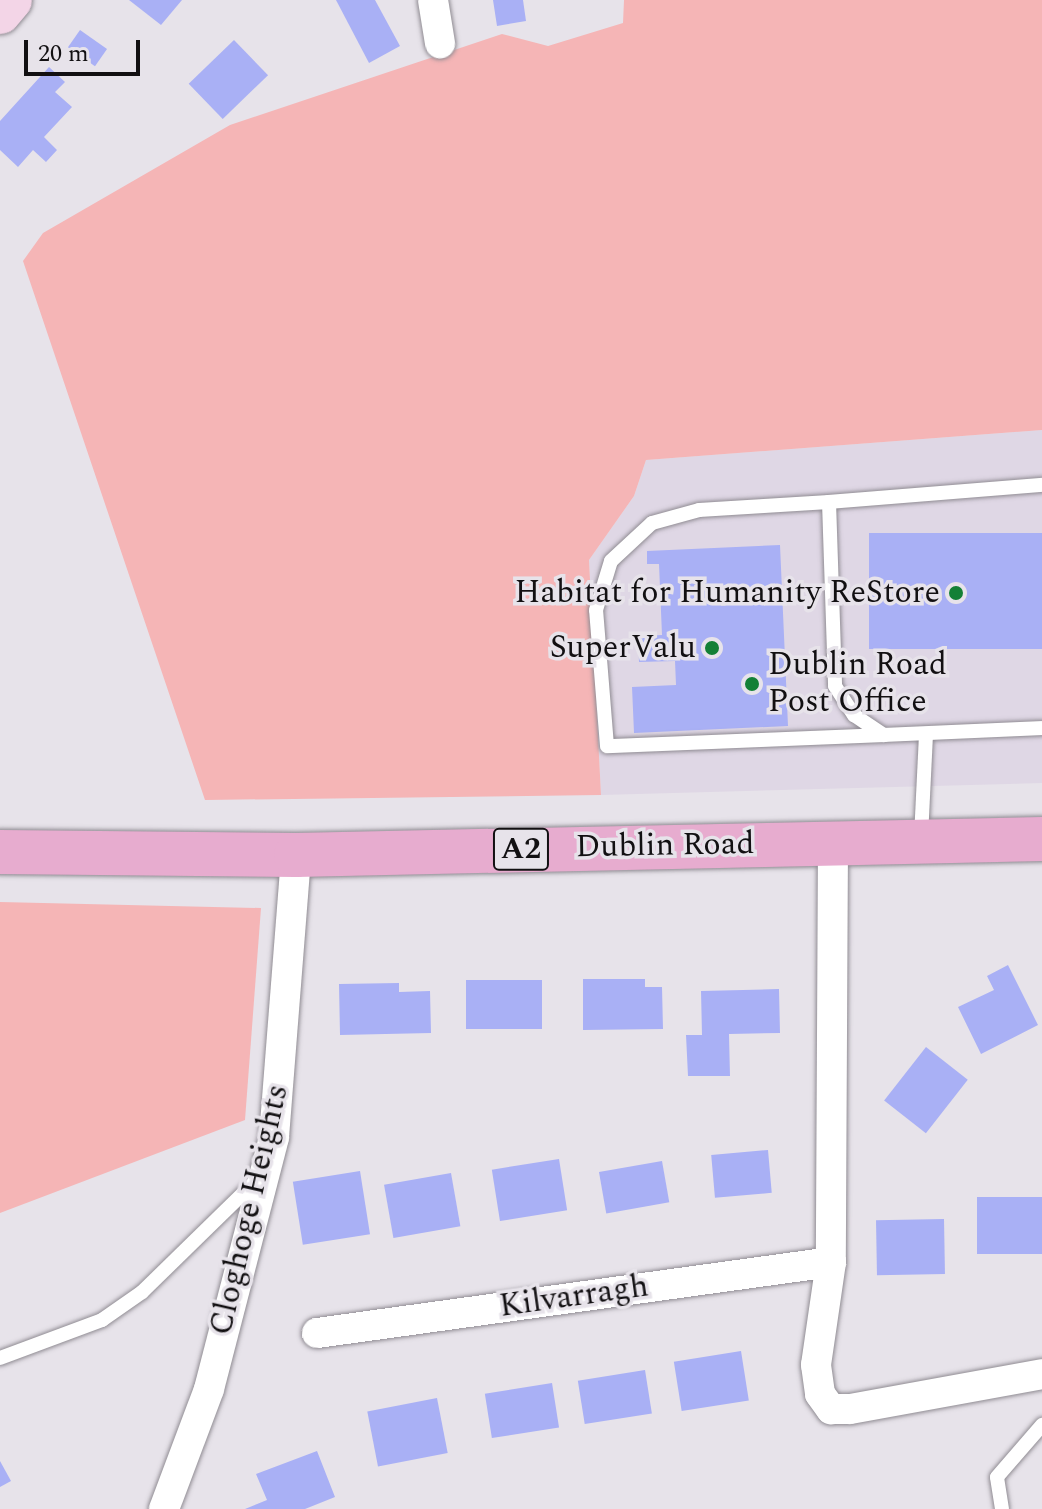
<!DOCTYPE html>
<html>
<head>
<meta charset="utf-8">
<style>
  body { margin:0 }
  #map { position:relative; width:1042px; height:1509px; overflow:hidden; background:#e7e3ea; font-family:Spectral,serif }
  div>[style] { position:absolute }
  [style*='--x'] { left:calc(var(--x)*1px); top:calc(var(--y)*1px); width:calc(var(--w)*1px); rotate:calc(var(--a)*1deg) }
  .built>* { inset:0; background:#dfd7e5 }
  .green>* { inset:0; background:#f5b5b6 }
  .building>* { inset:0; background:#a9b0f5; transform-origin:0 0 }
  .roads { filter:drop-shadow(0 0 2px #908c93) drop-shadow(0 0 2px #908c93) }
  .lane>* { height:14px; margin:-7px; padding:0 7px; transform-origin:7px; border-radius:7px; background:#fff }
  .street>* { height:30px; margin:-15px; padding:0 15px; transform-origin:15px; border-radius:15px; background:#fff }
  .secondary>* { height:42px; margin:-21px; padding:0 21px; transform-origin:21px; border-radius:21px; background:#f3d5e7 }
  .primary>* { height:44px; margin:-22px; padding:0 22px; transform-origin:22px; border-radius:22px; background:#e7accf }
  .dots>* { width:22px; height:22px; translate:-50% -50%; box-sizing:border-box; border:4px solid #e7e3ea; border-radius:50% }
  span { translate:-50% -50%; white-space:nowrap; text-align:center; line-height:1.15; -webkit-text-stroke:7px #e7e3ea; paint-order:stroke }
  .shield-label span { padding:2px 6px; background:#e7e3ea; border:2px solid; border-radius:6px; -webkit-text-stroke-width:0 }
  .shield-label { font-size:30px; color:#121012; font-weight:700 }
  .poi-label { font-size:32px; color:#121012 }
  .right { translate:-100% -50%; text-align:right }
  .left { translate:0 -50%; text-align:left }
  .street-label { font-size:32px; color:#121012 }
  .scale { position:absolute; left:24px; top:40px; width:116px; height:36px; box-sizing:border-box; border:4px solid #121012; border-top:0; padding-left:10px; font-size:24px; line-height:28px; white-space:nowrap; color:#121012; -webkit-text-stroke:6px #e7e3ea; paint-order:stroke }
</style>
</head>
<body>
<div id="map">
  <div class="built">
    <div style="clip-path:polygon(1042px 430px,1042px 783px,601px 795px,589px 560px,634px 496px,646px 460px)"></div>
  </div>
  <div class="green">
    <div style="clip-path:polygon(624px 0,1042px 0,1042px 430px,646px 460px,634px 496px,589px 560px,601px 795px,205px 800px,23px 261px,43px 233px,230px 125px,502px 34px,548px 46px,623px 23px)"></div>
    <div style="clip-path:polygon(0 902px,261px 908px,245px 1120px,0 1213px)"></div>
  </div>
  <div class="building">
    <div style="clip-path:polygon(129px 0,182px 0,161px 25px)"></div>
    <div style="clip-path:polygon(336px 0,375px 0,400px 46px,369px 63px)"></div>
    <div style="clip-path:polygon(493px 0,523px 0,526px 21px,497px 26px)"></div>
    <div style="left:80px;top:30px;width:33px;height:21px;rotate:35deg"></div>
    <div style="left:234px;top:40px;width:49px;height:63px;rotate:46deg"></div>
    <div style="clip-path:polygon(49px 67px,65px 82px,55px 92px,72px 107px,44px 137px,57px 150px,46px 162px,33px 150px,18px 167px,0 150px,0 121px)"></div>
    <div style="left:1042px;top:533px;width:116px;height:173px;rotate:90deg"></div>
    <div style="clip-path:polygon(780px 545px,788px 726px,634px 733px,632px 687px,676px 685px,675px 661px,639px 662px,638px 636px,662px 635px,659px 564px,647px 564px,647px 551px)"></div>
    <div style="clip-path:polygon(1008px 965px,1038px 1025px,981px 1054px,958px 1007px,994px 990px,987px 976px)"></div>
    <div style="clip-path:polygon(583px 979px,645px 979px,645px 987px,662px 987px,663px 1029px,583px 1030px)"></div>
    <div style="left:542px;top:980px;width:49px;height:76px;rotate:90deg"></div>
    <div style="clip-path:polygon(399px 983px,399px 992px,430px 991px,431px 1033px,340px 1035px,339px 984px)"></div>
    <div style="clip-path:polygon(779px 989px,780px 1033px,729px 1034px,730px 1076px,688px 1076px,686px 1035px,702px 1035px,701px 991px)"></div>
    <div style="left:926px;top:1047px;width:53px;height:68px;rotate:38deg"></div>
    <div style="left:768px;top:1150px;width:43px;height:57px;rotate:85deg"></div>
    <div style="left:559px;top:1159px;width:52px;height:68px;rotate:81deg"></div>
    <div style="left:662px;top:1161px;width:42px;height:64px;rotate:80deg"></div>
    <div style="left:360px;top:1171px;width:64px;height:68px;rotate:81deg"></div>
    <div style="left:451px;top:1173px;width:54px;height:68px;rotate:80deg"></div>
    <div style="left:1042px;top:1197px;width:57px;height:65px;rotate:90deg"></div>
    <div style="left:944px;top:1219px;width:55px;height:68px;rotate:89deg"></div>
    <div style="left:741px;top:1351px;width:50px;height:68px;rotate:81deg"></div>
    <div style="left:645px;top:1370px;width:44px;height:68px;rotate:81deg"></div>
    <div style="left:552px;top:1383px;width:45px;height:68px;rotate:81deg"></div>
    <div style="left:437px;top:1398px;width:56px;height:71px;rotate:79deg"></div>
    <div style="clip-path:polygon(317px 1451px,335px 1497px,305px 1509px,245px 1509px,267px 1500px,256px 1474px)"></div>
    <div style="clip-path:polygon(0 1461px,11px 1481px,0 1487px)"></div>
  </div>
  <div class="roads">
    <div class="lane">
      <div style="--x:829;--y:502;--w:214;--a:-4.6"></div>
      <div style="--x:884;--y:735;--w:277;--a:177.7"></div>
      <div style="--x:607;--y:746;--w:136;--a:-94.6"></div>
      <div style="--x:596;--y:610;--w:51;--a:-73"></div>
      <div style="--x:611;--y:561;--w:56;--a:-42.8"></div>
      <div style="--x:652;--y:523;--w:49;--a:-15.5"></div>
      <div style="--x:699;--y:510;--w:130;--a:-3.5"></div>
      <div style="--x:829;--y:502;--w:184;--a:88.1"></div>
      <div style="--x:835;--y:686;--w:35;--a:57"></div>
      <div style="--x:854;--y:715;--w:36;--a:34"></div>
      <div style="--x:884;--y:735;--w:158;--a:-2.5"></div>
      <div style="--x:921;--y:837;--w:103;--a:-87.2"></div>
      <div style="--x:0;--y:1358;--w:109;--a:-20.4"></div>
      <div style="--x:102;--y:1320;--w:49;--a:-35"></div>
      <div style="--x:142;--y:1292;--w:163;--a:-44.3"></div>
      <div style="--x:1002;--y:1509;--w:32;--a:-99"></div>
      <div style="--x:997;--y:1477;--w:69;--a:-49.1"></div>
    </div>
    <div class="street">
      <div style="--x:433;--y:0;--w:44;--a:80.8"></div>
      <div style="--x:833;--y:843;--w:419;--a:90.3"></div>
      <div style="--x:831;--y:1262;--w:104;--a:98.3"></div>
      <div style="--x:816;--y:1365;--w:29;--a:82"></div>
      <div style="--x:820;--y:1394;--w:19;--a:54"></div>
      <div style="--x:831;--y:1409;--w:19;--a:0"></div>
      <div style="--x:850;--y:1409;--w:195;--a:-10.3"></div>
      <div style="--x:317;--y:1333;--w:519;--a:-7.86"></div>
      <div style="--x:164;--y:1509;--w:128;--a:-69.4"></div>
      <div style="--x:209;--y:1389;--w:260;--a:-75.5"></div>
      <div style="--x:274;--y:1137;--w:283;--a:-85.5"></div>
    </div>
    <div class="secondary">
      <div style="--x:0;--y:13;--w:17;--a:-50"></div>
    </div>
    <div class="primary">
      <div style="--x:0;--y:852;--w:296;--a:0.6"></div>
      <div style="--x:296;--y:855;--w:746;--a:-1.23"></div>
    </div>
  </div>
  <div class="dots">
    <div style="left:956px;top:593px;background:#138036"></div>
    <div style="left:712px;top:648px;background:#138036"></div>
    <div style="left:752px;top:684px;background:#138036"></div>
  </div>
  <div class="shield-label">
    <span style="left:521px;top:849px">A2</span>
  </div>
  <div class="poi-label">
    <span class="right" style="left:940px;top:593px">Habitat for Humanity ReStore</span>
    <span class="right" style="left:696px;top:648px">SuperValu</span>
    <span class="left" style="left:768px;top:684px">Dublin Road<br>Post Office</span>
  </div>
  <div class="street-label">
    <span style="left:665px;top:846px;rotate:-1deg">Dublin Road</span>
    <span style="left:250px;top:1210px;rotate:-77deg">Cloghoge Heights</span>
    <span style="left:574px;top:1297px;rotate:-8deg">Kilvarragh</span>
  </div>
  <div class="scale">20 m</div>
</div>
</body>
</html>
